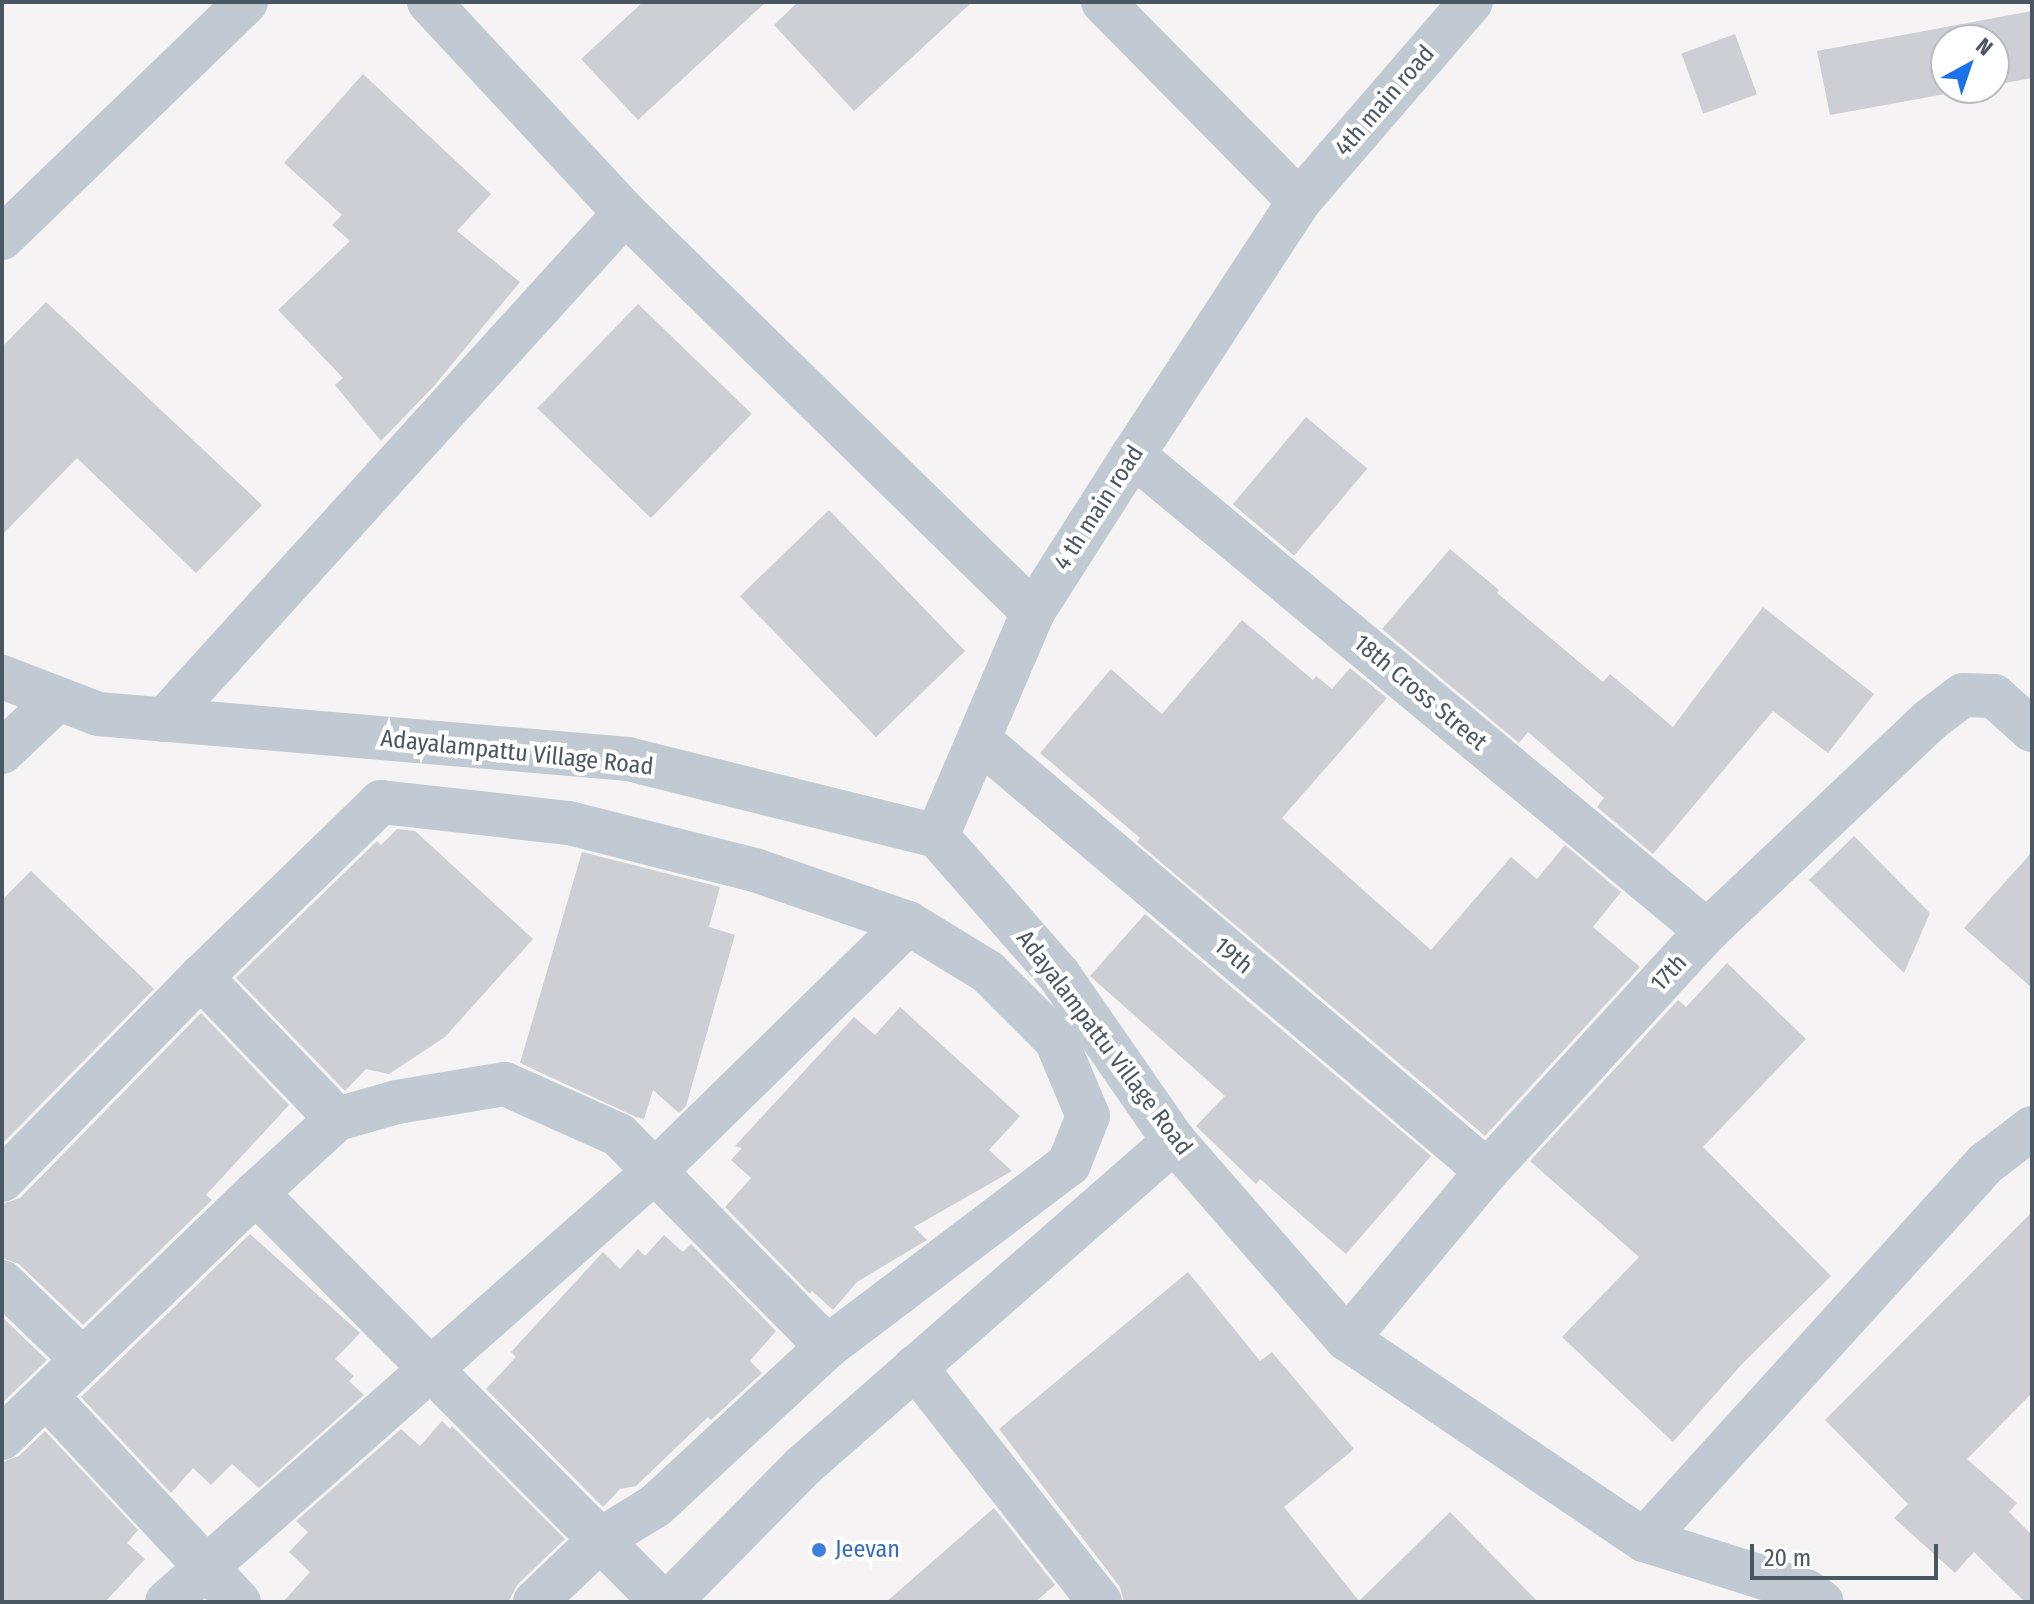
<!DOCTYPE html>
<html>
<head>
<meta charset="utf-8">
<style>
  body { margin:0 }
  #map { position:relative; width:2034px; height:1604px; overflow:hidden; background:#f5f3f3; font-family:"Fira Sans Condensed",sans-serif }
  div>[style] { position:absolute }
  [style*='--x'] { left:calc(var(--x)*1px); top:calc(var(--y)*1px); width:calc(var(--w)*1px); rotate:calc(var(--a)*1deg) }
  .building>* { inset:0; background:#cdcfd5; transform-origin:0 0 }
  .minor>* { height:44px; margin:-22px; padding:0 22px; transform-origin:22px; border-radius:22px; background:#c1cad2 }
  .dots>* { width:22px; height:22px; translate:-50% -50%; box-sizing:border-box; border:4px solid #fff; border-radius:50% }
  span { translate:-50% -50%; white-space:nowrap; text-align:center; line-height:1.15; -webkit-text-stroke:8px #fff; paint-order:stroke }
  .street-label { font-size:24px; color:#4a5661 }
  .shop-label { font-size:24px; color:#366cbe }
  .left { translate:0 -50%; text-align:left }
  .frame { position:absolute; inset:0; border:4px solid #4a5661; pointer-events:none }
  .north { position:absolute; left:1930px; top:24px; width:80px; height:80px; box-sizing:border-box; background:#fff; border:2px solid #b7bbc0; border-radius:50%; rotate:40deg; font-size:22px; font-weight:700; line-height:32px; text-align:center; color:#4a5661 }
  .north::after { content:''; display:block; margin:auto; width:28px; height:36px; background:#1a73e8; clip-path:polygon(50% 0,100% 100%,50% 72%,0 100%) }
  .scale { position:absolute; left:1750px; top:1544px; width:188px; height:36px; box-sizing:border-box; border:4px solid #4a5661; border-top:0; padding-left:10px; font-size:24px; line-height:28px; white-space:nowrap; color:#4a5661; -webkit-text-stroke:6px #fff; paint-order:stroke }
</style>
</head>
<body>
<div id="map">
  <div class="building">
    <div style="clip-path:polygon(643px 2px,766px 2px,638px 120px,581px 59px)"></div>
    <div style="clip-path:polygon(798px 2px,972px 2px,854px 111px,774px 25px)"></div>
    <div style="clip-path:polygon(2032px 11px,2032px 78px,1994px 85px,1994px 40px,1946px 40px,1946px 88px,1978px 88px,1830px 115px,1817px 51px)"></div>
    <div style="left:1735px;top:34px;width:64px;height:57px;rotate:70deg"></div>
    <div style="clip-path:polygon(363px 74px,491px 194px,457px 231px,520px 282px,434px 386px,381px 441px,335px 385px,343px 378px,278px 310px,350px 241px,332px 225px,342px 215px,284px 163px)"></div>
    <div style="clip-path:polygon(46px 302px,262px 505px,196px 573px,77px 458px,2px 535px,2px 347px)"></div>
    <div style="left:638px;top:304px;width:158px;height:145px;rotate:44deg"></div>
    <div style="left:1306px;top:417px;width:80px;height:114px;rotate:40deg"></div>
    <div style="left:829px;top:510px;width:196px;height:124px;rotate:46deg"></div>
    <div style="clip-path:polygon(1450px 549px,1499px 590px,1497px 593px,1603px 682px,1610px 674px,1673px 727px,1763px 607px,1874px 694px,1828px 753px,1773px 711px,1653px 854px,1597px 807px,1604px 798px,1528px 732px,1519px 743px,1382px 629px)"></div>
    <div style="clip-path:polygon(1242px 620px,1313px 680px,1316px 676px,1332px 689px,1350px 668px,1387px 698px,1282px 818px,1431px 950px,1511px 857px,1537px 879px,1565px 845px,1621px 892px,1593px 927px,1640px 967px,1485px 1136px,1137px 842px,1140px 838px,1040px 753px,1111px 669px,1162px 714px)"></div>
    <div style="clip-path:polygon(397px 829px,415px 831px,533px 939px,445px 1037px,389px 1074px,366px 1069px,345px 1091px,236px 978px,377px 841px,381px 845px)"></div>
    <div style="clip-path:polygon(1854px 836px,1930px 913px,1904px 973px,1809px 880px)"></div>
    <div style="clip-path:polygon(582px 852px,720px 887px,709px 927px,735px 935px,686px 1106px,679px 1113px,653px 1090px,644px 1119px,636px 1117px,520px 1063px)"></div>
    <div style="clip-path:polygon(2032px 852px,2032px 988px,1964px 928px)"></div>
    <div style="clip-path:polygon(31px 871px,154px 989px,2px 1144px,2px 900px)"></div>
    <div style="clip-path:polygon(1145px 914px,1431px 1156px,1346px 1254px,1260px 1179px,1256px 1184px,1196px 1126px,1225px 1096px,1090px 976px)"></div>
    <div style="clip-path:polygon(1727px 963px,1806px 1039px,1703px 1147px,1831px 1276px,1742px 1364px,1673px 1442px,1562px 1337px,1639px 1257px,1530px 1161px,1678px 1000px,1686px 1007px)"></div>
    <div style="clip-path:polygon(900px 1007px,1020px 1116px,989px 1150px,1012px 1171px,914px 1227px,927px 1240px,857px 1282px,833px 1310px,812px 1291px,810px 1294px,725px 1207px,751px 1178px,731px 1160px,742px 1148px,735px 1146px,854px 1017px,875px 1035px)"></div>
    <div style="clip-path:polygon(201px 1013px,289px 1105px,206px 1195px,212px 1200px,83px 1325px,19px 1264px,2px 1258px,2px 1204px,20px 1198px)"></div>
    <div style="clip-path:polygon(2032px 1212px,2032px 1393px,1967px 1459px,2017px 1503px,2009px 1512px,2032px 1535px,2032px 1602px,2025px 1602px,1974px 1552px,1955px 1573px,1894px 1518px,1908px 1504px,1825px 1420px)"></div>
    <div style="clip-path:polygon(250px 1234px,360px 1333px,335px 1359px,354px 1376px,349px 1381px,364px 1395px,259px 1488px,232px 1464px,211px 1485px,193px 1468px,171px 1493px,81px 1397px)"></div>
    <div style="clip-path:polygon(664px 1235px,683px 1252px,691px 1244px,776px 1331px,750px 1361px,762px 1373px,711px 1420px,708px 1417px,636px 1486px,620px 1489px,603px 1507px,486px 1389px,516px 1357px,511px 1352px,603px 1252px,620px 1269px,638px 1249px,645px 1256px)"></div>
    <div style="clip-path:polygon(1188px 1272px,1260px 1361px,1272px 1352px,1354px 1449px,1284px 1507px,1359px 1601px,1450px 1512px,1538px 1602px,1124px 1602px,1120px 1587px,999px 1429px)"></div>
    <div style="clip-path:polygon(2px 1317px,47px 1360px,2px 1403px)"></div>
    <div style="clip-path:polygon(442px 1421px,450px 1429px,452px 1426px,565px 1539px,518px 1584px,508px 1602px,283px 1602px,310px 1572px,289px 1552px,308px 1532px,296px 1521px,401px 1429px,420px 1446px)"></div>
    <div style="clip-path:polygon(45px 1431px,138px 1530px,127px 1543px,145px 1559px,105px 1602px,2px 1602px,2px 1462px,19px 1456px)"></div>
    <div style="clip-path:polygon(994px 1508px,1055px 1585px,1035px 1602px,886px 1602px)"></div>
  </div>
  <div class="minor">
    <div style="--x:429;--y:2;--w:288;--a:47.1"></div>
    <div style="--x:625;--y:213;--w:571;--a:44.36"></div>
    <div style="--x:1103;--y:2;--w:279;--a:45.4"></div>
    <div style="--x:2;--y:238;--w:339;--a:-44"></div>
    <div style="--x:1133;--y:455;--w:746;--a:39.67"></div>
    <div style="--x:2;--y:677;--w:103;--a:21.1"></div>
    <div style="--x:98;--y:714;--w:532;--a:4.85"></div>
    <div style="--x:628;--y:759;--w:318;--a:14"></div>
    <div style="--x:937;--y:836;--w:185;--a:48.7"></div>
    <div style="--x:1059;--y:975;--w:202;--a:55.3"></div>
    <div style="--x:1174;--y:1141;--w:263;--a:48.9"></div>
    <div style="--x:1347;--y:1339;--w:359;--a:34.1"></div>
    <div style="--x:1644;--y:1540;--w:170;--a:17.5"></div>
    <div style="--x:1806;--y:1591;--w:19;--a:35"></div>
    <div style="--x:164;--y:720;--w:685;--a:-47.72"></div>
    <div style="--x:979;--y:740;--w:666;--a:40.31"></div>
    <div style="--x:2;--y:752;--w:77;--a:-43.4"></div>
    <div style="--x:937;--y:836;--w:244;--a:-66.8"></div>
    <div style="--x:1033;--y:612;--w:186;--a:-57.5"></div>
    <div style="--x:1133;--y:455;--w:303;--a:-56.8"></div>
    <div style="--x:1299;--y:201;--w:263;--a:-49.2"></div>
    <div style="--x:337;--y:1119;--w:197;--a:-133.8"></div>
    <div style="--x:201;--y:977;--w:251;--a:-44.2"></div>
    <div style="--x:381;--y:802;--w:189;--a:6.4"></div>
    <div style="--x:569;--y:823;--w:192;--a:14.2"></div>
    <div style="--x:755;--y:870;--w:162;--a:19.1"></div>
    <div style="--x:908;--y:923;--w:94;--a:31.5"></div>
    <div style="--x:988;--y:972;--w:96;--a:45"></div>
    <div style="--x:1056;--y:1040;--w:82;--a:67.2"></div>
    <div style="--x:1088;--y:1116;--w:52;--a:111.6"></div>
    <div style="--x:1069;--y:1164;--w:303;--a:142.9"></div>
    <div style="--x:827;--y:1347;--w:234;--a:137.2"></div>
    <div style="--x:655;--y:1506;--w:65;--a:148.3"></div>
    <div style="--x:600;--y:1540;--w:90;--a:136.4"></div>
    <div style="--x:2;--y:1180;--w:284;--a:-45.6"></div>
    <div style="--x:256;--y:1193;--w:110;--a:-42.4"></div>
    <div style="--x:337;--y:1119;--w:62;--a:-15.8"></div>
    <div style="--x:397;--y:1102;--w:109;--a:-9.5"></div>
    <div style="--x:505;--y:1084;--w:125;--a:24.1"></div>
    <div style="--x:619;--y:1135;--w:297;--a:45.5"></div>
    <div style="--x:2;--y:1282;--w:111;--a:43.9"></div>
    <div style="--x:1347;--y:1339;--w:219;--a:-50.2"></div>
    <div style="--x:1487;--y:1171;--w:326;--a:-47.5"></div>
    <div style="--x:1707;--y:931;--w:307;--a:-43.4"></div>
    <div style="--x:1930;--y:720;--w:41;--a:-37.1"></div>
    <div style="--x:1963;--y:695;--w:31;--a:2"></div>
    <div style="--x:1994;--y:696;--w:51;--a:41.8"></div>
    <div style="--x:915;--y:1367;--w:299;--a:51.8"></div>
    <div style="--x:47;--y:1397;--w:281;--a:46.9"></div>
    <div style="--x:2;--y:1438;--w:353;--a:-44"></div>
    <div style="--x:256;--y:1193;--w:576;--a:45.21"></div>
    <div style="--x:1644;--y:1540;--w:508;--a:-47.79"></div>
    <div style="--x:1985;--y:1164;--w:59;--a:-37.5"></div>
    <div style="--x:167;--y:1602;--w:652;--a:-41.46"></div>
    <div style="--x:656;--y:1170;--w:353;--a:-44.4"></div>
    <div style="--x:669;--y:1602;--w:190;--a:-45.4"></div>
    <div style="--x:802;--y:1467;--w:495;--a:-41.2"></div>
  </div>
  <div class="dots">
    <div style="left:819px;top:1550px;background:#3f7fe0"></div>
  </div>
  <div class="street-label">
    <span style="left:1385px;top:101px;rotate:-49deg">4th main road</span>
    <span style="left:1099px;top:508px;rotate:-57deg">4 th main road</span>
    <span style="left:1420px;top:693px;rotate:40deg">18th Cross Street</span>
    <span style="left:517px;top:753px;rotate:6deg">Adayalampattu Village Road</span>
    <span style="left:1233px;top:956px;rotate:40deg">19th</span>
    <span style="left:1669px;top:973px;rotate:-47deg">17th</span>
    <span style="left:1104px;top:1043px;rotate:53deg">Adayalampattu Village Road</span>
  </div>
  <div class="shop-label">
    <span class="left" style="left:835px;top:1550px">Jeevan</span>
  </div>
  <div class="frame"></div>
  <div class="north">N</div>
  <div class="scale">20 m</div>
</div>
</body>
</html>
